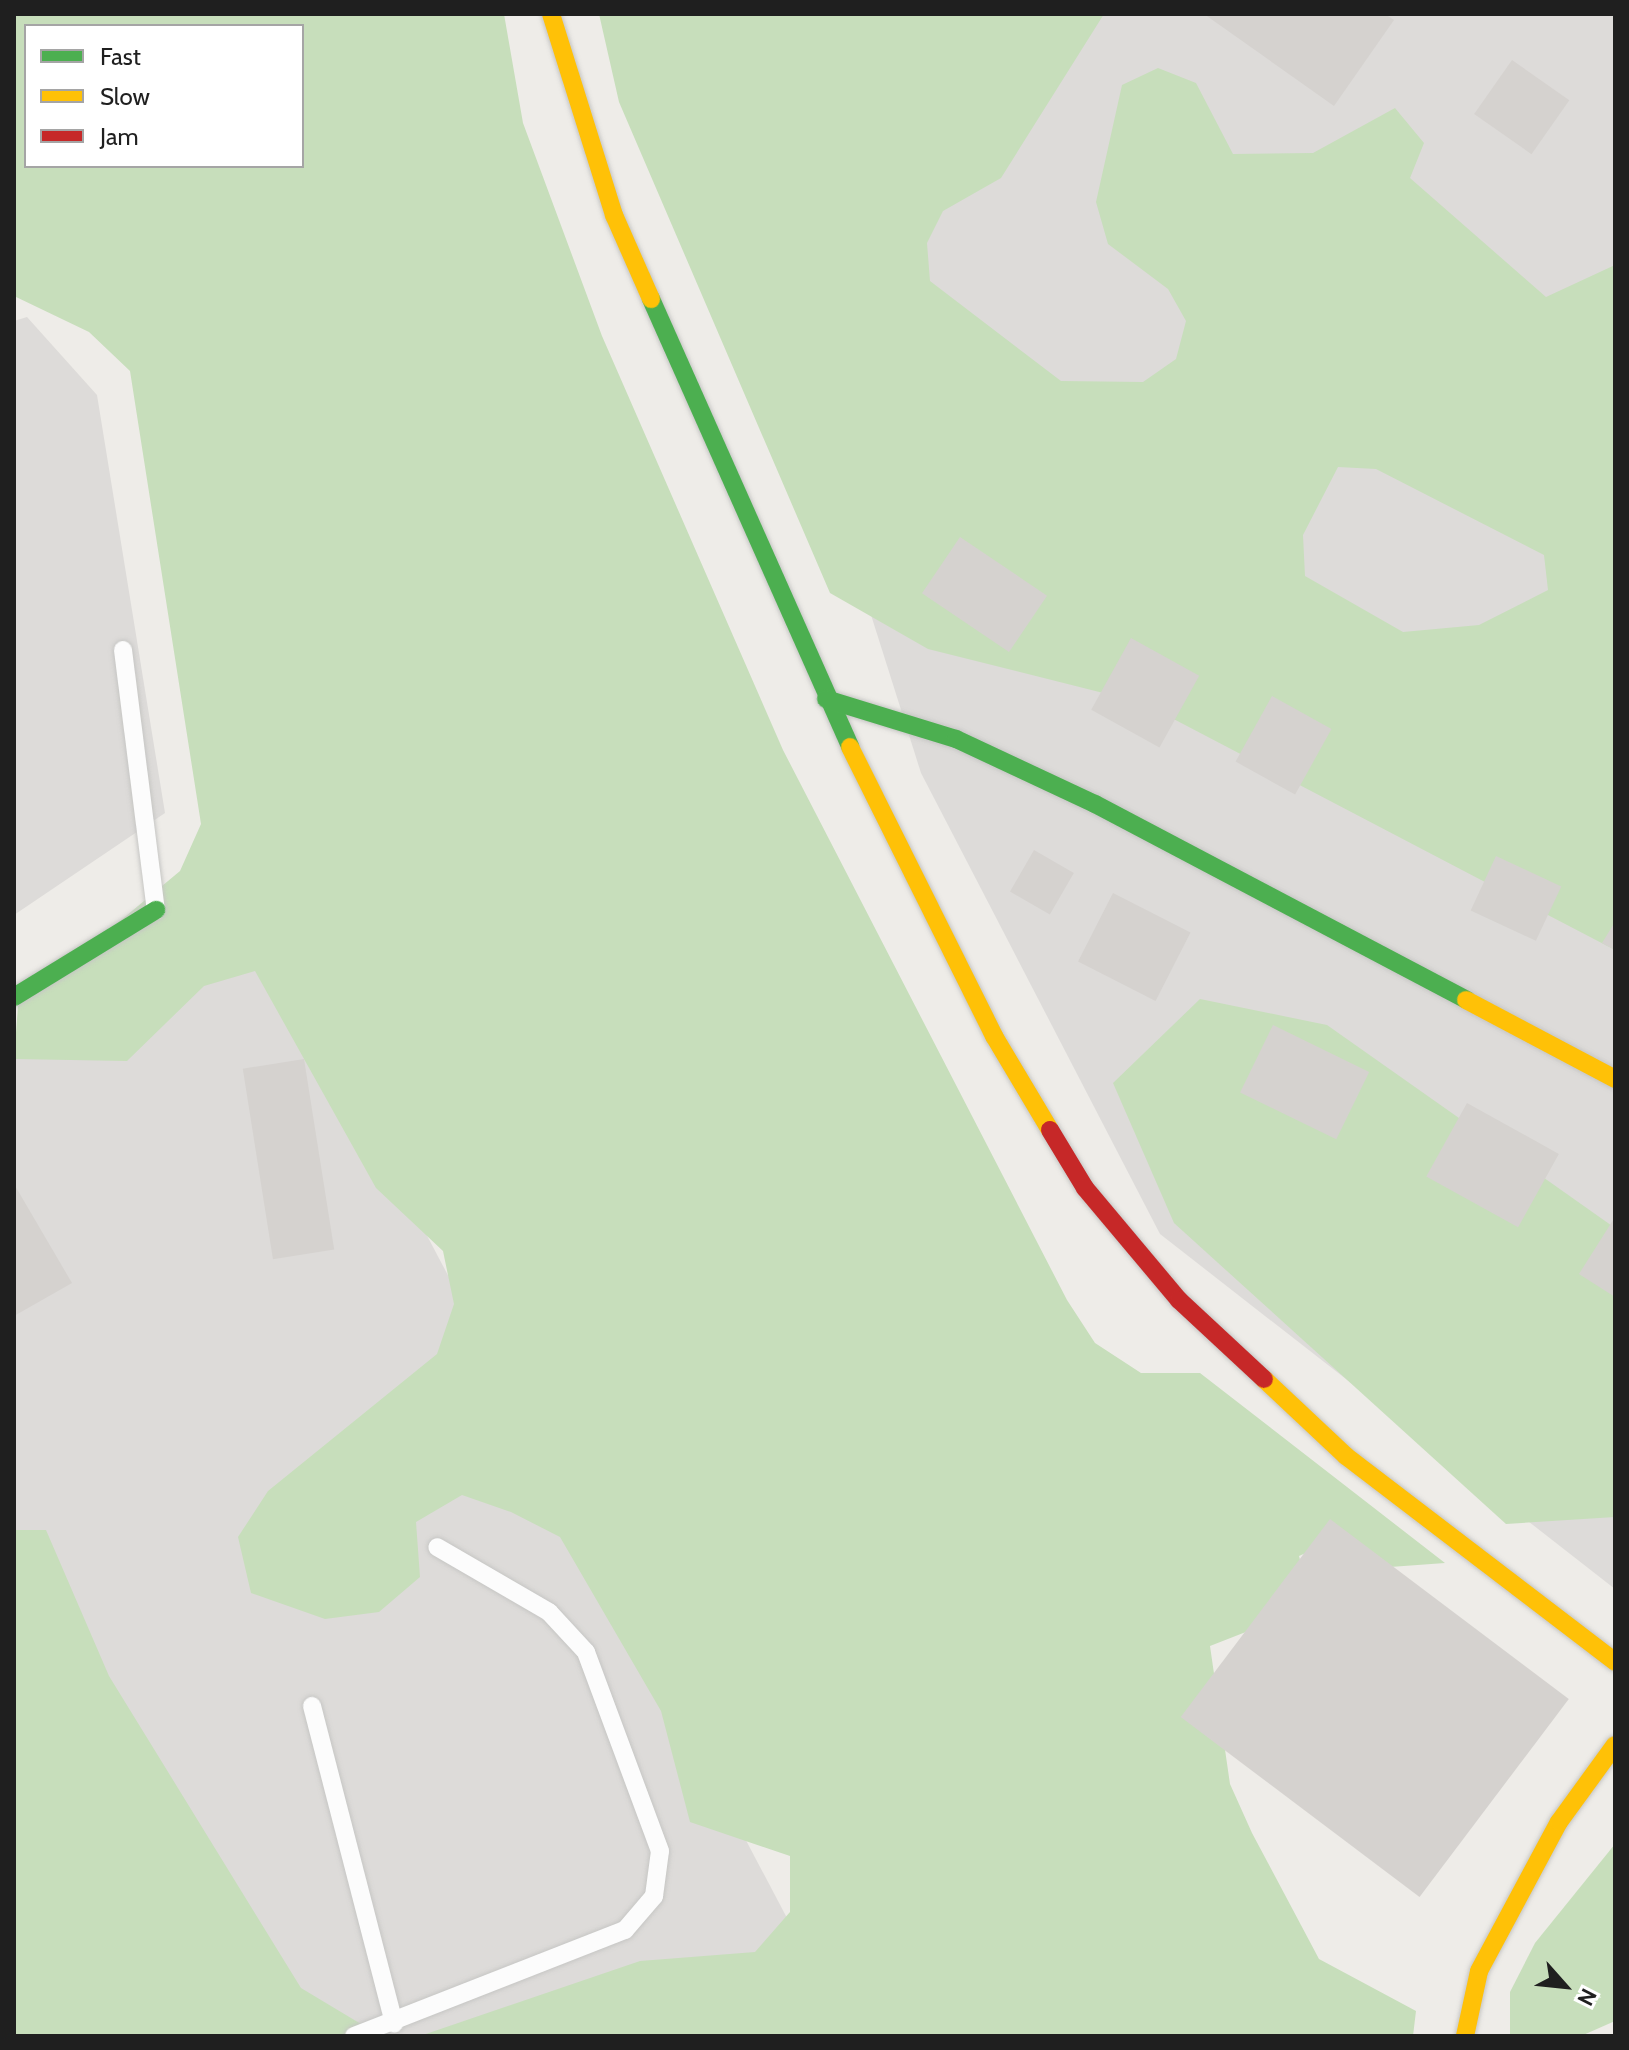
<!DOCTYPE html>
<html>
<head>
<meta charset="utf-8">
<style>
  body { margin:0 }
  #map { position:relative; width:1629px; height:2050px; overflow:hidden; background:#eeece8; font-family:Cabin,sans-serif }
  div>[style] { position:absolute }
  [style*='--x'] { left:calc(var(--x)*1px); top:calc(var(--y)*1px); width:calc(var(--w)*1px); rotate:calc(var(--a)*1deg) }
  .residential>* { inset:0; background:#dddbd9 }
  .forest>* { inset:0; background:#c7debb }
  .building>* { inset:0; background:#d5d2cf; transform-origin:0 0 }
  .roads { filter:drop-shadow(0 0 2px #c6c6c4) drop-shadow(0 0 2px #c6c6c4) }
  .lane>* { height:18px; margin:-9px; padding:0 9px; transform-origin:9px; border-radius:9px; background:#fcfcfc }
  .fast>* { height:18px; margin:-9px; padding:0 9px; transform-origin:9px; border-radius:9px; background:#4caf50 }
  .slow>* { height:18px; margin:-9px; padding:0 9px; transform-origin:9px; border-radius:9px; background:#ffc107 }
  .jam>* { height:18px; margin:-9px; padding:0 9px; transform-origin:9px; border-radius:9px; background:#c62828 }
  span { translate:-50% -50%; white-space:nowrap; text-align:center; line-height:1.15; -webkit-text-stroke:8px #fff; paint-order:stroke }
  .frame { position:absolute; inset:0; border:16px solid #1f1f1f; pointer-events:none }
  .legend { position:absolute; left:24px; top:24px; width:280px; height:144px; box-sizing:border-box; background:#fff; border:2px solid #a5a5a5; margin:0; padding:10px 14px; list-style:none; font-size:24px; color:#1f1f1f }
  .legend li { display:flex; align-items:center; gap:16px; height:40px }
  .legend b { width:40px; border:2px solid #a5a5a5 }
  .north { position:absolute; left:1525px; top:1946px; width:80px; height:80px; -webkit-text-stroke:6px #fff; paint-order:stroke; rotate:117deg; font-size:22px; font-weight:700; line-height:32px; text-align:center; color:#1f1f1f }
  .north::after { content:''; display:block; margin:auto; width:28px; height:36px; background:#1f1f1f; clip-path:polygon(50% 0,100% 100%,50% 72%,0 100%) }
</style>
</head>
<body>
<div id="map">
  <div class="residential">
    <div style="clip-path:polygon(956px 14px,1615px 14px,1615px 1589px,1160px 1234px,921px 773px,785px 343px)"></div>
    <div style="clip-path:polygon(27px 317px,97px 395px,165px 813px,14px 915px,14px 321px)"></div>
    <div style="clip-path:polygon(241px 883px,787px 1918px,723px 2036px,14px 2036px,14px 1051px)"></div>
  </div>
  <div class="forest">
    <div style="clip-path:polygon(evenodd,14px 14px,504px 14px,523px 123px,602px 336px,783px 750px,1067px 1300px,1095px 1343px,1141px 1373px,1200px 1373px,1445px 1563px,1390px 1567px,1348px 1534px,1299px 1556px,1312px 1606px,1210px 1646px,1230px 1784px,1252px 1833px,1319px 1959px,1416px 2011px,1413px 2036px,420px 2036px,640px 1961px,755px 1952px,790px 1912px,790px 1856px,690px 1822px,661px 1711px,560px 1537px,511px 1512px,462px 1495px,416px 1522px,420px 1577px,379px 1612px,325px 1619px,251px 1593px,238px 1537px,268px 1491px,437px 1354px,454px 1304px,443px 1251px,376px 1188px,255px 971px,204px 986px,127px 1061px,14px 1059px,18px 1006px,180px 871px,201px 824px,130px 371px,89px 332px,14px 296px,14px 14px,26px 26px,302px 26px,302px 166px,26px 166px,26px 26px)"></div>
    <div style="clip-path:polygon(evenodd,599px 14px,1104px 14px,1001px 178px,943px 211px,927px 243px,930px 281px,1061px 381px,1143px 382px,1176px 359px,1186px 321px,1168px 289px,1108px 244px,1096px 202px,1122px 85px,1158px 68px,1196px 83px,1233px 154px,1313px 153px,1395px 108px,1424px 143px,1410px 178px,1546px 297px,1615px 265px,1615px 950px,1143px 703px,928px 649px,830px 593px,619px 102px,599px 14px,1338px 467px,1376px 469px,1544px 555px,1548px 590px,1479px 625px,1403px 632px,1305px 576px,1303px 535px,1338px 467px)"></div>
    <div style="clip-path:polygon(1200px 999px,1327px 1025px,1615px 1228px,1615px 1517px,1506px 1524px,1174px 1223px,1113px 1083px)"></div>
    <div style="clip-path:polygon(14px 1530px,46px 1530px,109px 1676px,301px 1988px,381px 2036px,14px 2036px)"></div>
    <div style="clip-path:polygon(1615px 1844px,1615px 2021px,1581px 2036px,1510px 2036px,1510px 1992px,1535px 1943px)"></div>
  </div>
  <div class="building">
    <div style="clip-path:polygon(1204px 14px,1385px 14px,1394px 20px,1334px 106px)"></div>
    <div style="left:1512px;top:60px;width:70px;height:66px;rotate:35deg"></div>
    <div style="left:960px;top:537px;width:105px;height:68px;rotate:34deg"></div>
    <div style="left:1131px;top:638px;width:78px;height:82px;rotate:29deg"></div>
    <div style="left:1272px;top:696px;width:68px;height:75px;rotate:29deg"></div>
    <div style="left:1034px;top:850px;width:46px;height:48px;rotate:30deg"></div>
    <div style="left:1496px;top:856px;width:72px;height:60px;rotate:25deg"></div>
    <div style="left:1113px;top:893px;width:87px;height:77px;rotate:27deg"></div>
    <div style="clip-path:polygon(1615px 922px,1615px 950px,1602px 943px)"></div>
    <div style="left:1273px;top:1025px;width:107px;height:75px;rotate:26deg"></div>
    <div style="left:304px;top:1059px;width:193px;height:62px;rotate:81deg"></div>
    <div style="left:1467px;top:1103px;width:105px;height:84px;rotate:29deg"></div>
    <div style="clip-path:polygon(14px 1184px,72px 1283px,14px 1316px)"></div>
    <div style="clip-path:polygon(1615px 1217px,1615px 1297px,1579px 1274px)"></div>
    <div style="left:1330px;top:1519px;width:299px;height:248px;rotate:37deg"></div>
  </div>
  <div class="roads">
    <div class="lane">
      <div style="--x:123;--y:650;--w:262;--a:82.8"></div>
      <div style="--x:312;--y:1706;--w:328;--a:75.5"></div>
      <div style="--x:354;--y:2036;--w:291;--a:-21.4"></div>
      <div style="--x:625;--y:1930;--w:45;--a:-49.5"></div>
      <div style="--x:654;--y:1896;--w:45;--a:-82.4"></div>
      <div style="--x:660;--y:1851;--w:212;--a:-110.4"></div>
      <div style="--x:586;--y:1652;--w:54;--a:-132.8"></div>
      <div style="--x:549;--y:1612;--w:129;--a:-149.9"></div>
    </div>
    <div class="fast">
      <div style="--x:651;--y:299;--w:490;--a:66"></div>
      <div style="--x:826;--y:699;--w:136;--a:17.1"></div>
      <div style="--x:956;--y:739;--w:153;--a:25.1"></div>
      <div style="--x:1095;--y:804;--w:420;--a:27.8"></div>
      <div style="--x:14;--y:997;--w:167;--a:-31.5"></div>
    </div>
    <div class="slow">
      <div style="--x:551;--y:14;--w:211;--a:72.6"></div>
      <div style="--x:614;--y:215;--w:92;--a:66.2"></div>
      <div style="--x:850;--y:747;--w:323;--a:63.5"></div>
      <div style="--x:994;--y:1036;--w:109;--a:59.2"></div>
      <div style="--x:1466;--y:1000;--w:169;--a:27.9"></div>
      <div style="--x:1264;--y:1379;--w:112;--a:43.2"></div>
      <div style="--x:1346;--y:1456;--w:339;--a:37.4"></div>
      <div style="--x:1465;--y:2036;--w:66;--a:-77.8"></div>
      <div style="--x:1479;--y:1971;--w:169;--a:-61.8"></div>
      <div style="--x:1559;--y:1822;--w:95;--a:-54"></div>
    </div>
    <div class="jam">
      <div style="--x:1050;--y:1130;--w:68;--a:58.9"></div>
      <div style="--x:1085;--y:1188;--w:146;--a:50"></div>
      <div style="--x:1179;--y:1300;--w:116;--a:42.9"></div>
    </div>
  </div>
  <div class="frame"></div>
  <ul class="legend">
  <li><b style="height:10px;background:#4caf50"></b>Fast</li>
  <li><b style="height:10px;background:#ffc107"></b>Slow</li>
  <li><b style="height:10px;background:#c62828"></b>Jam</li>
  </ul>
  <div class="north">N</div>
</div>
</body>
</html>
